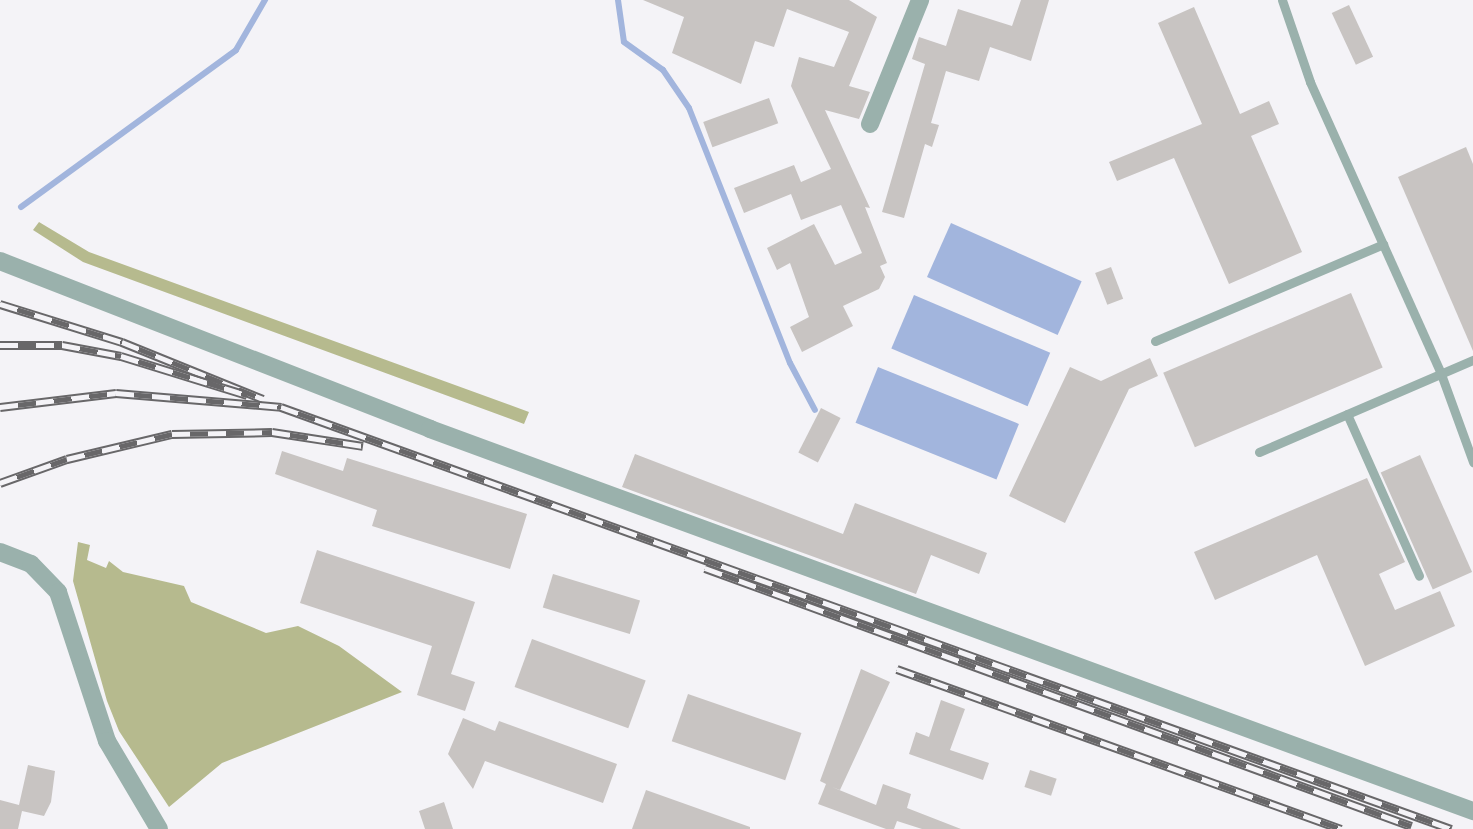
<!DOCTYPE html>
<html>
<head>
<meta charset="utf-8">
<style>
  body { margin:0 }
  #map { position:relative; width:1473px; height:829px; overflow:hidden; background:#f4f3f7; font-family:"Public Sans",sans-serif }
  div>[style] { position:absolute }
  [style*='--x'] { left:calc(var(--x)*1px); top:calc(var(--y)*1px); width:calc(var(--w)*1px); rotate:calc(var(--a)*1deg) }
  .forest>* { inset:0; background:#b6ba8e }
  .water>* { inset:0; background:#a2b5dd; transform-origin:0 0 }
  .stream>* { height:6px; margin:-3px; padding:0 3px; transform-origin:3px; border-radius:3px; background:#a2b5dd }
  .building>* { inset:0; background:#c8c4c2; transform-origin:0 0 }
  .lane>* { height:9px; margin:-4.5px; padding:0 4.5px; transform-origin:4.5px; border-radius:4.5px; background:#9ab1ac }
  .street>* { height:18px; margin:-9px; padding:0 9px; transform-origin:9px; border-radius:9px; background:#9ab1ac }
  .rail>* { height:9px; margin-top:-4.5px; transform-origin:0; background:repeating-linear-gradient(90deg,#f4f3f7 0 18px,#686769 0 36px); box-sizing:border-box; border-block:2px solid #686769 }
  span { translate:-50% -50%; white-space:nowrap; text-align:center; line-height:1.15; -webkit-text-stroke:7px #f4f3f7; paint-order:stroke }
</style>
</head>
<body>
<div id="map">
  <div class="forest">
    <div style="clip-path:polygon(39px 222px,89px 252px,529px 412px,524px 424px,83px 262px,33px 230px)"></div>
    <div style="clip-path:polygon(78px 542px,90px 545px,87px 560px,106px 568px,109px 561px,123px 572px,184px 586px,191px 602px,266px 633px,298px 626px,339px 646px,402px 692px,222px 763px,169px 807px,119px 731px,107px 701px,73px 581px)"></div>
  </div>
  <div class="water">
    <div style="left:951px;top:223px;width:143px;height:59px;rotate:24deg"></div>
    <div style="left:914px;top:295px;width:148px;height:58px;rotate:23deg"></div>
    <div style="left:878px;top:367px;width:152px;height:60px;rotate:22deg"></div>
  </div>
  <div class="stream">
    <div style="--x:618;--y:0;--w:42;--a:81.9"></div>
    <div style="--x:624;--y:42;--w:48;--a:35.7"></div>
    <div style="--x:663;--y:70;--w:46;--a:55.6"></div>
    <div style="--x:689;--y:108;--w:274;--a:68.4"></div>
    <div style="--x:790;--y:363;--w:53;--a:62"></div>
    <div style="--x:21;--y:207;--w:266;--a:-36.1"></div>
    <div style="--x:236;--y:50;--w:58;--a:-59.9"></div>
  </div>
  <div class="building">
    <div style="clip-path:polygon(643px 0,849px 0,877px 17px,849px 86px,870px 92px,859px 119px,825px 110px,870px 208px,865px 207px,887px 263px,880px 266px,885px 277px,879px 289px,843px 306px,853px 326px,802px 352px,790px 327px,809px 317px,790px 263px,777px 270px,767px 248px,814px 224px,835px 265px,862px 253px,841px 205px,801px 220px,791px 194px,744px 213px,734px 188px,794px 165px,801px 182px,831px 169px,791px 86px,799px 57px,834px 67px,849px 32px,787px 9px,774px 47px,755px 41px,741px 84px,672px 53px,684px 17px)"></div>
    <div style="clip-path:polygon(1021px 0,1049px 0,1031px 61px,990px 47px,979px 81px,946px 71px,931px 123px,939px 125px,932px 147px,925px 144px,904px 218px,882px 212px,925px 64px,912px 59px,919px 37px,946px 46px,958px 9px,1012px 26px)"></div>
    <div style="left:1349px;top:5px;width:57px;height:19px;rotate:65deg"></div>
    <div style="clip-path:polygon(1194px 7px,1240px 114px,1269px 101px,1279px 124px,1251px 136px,1302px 252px,1229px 284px,1174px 158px,1117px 181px,1109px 162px,1202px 124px,1158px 23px)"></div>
    <div style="left:769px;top:98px;width:27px;height:70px;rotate:70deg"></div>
    <div style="clip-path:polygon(1466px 147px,1473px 164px,1473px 351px,1398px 177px)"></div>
    <div style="left:1111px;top:267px;width:34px;height:17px;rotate:69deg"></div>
    <div style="left:1351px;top:293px;width:81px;height:204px;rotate:67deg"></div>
    <div style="clip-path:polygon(1150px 358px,1158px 376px,1129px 389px,1065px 523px,1009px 496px,1070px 367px,1101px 381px)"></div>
    <div style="left:821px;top:408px;width:22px;height:50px;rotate:27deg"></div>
    <div style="clip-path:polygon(282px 451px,343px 471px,347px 458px,527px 514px,510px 569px,372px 526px,377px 510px,275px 474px)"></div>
    <div style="clip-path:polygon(635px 454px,843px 534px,855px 503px,987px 553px,979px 574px,931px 555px,916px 594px,622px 487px)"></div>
    <div style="left:1420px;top:455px;width:128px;height:43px;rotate:66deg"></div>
    <div style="clip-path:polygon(1367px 478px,1405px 562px,1379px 574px,1395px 610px,1440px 591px,1455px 626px,1365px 666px,1317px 555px,1215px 600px,1194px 552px)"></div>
    <div style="clip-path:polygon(317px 550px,475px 602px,451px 674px,475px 682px,465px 711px,417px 695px,432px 646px,300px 603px)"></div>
    <div style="left:553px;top:574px;width:91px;height:35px;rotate:17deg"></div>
    <div style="left:532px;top:639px;width:121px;height:51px;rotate:20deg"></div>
    <div style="clip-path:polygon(861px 669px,890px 682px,840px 790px,832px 787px,876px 805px,883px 784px,911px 794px,907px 808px,961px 829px,922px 829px,897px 821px,894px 829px,886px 829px,818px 804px,826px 784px,820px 781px)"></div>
    <div style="left:688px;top:694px;width:120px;height:50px;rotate:19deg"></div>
    <div style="clip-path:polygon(941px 700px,965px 709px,950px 750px,989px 763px,983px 780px,909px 754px,916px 732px,929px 737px)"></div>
    <div style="clip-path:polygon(463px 718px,495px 731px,499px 721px,617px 764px,603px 803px,485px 761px,473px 789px,448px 754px)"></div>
    <div style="clip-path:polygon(28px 765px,55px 771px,51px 802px,44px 816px,22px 811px,18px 829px,0 829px,0 800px,19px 805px)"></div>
    <div style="left:1030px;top:770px;width:28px;height:18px;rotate:18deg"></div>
    <div style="clip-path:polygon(646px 790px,750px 827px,750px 829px,632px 829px)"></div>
    <div style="clip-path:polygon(444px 802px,453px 829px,425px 829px,419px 811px)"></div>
  </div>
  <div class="lane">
    <div style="--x:1282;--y:0;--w:87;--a:71.1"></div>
    <div style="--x:1310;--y:82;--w:320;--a:65.8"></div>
    <div style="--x:1441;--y:374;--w:94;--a:70"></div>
    <div style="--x:1155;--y:341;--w:248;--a:-23"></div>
    <div style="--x:1347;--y:414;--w:177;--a:66"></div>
    <div style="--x:1259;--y:452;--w:233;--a:-23.3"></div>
  </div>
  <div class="street">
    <div style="--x:870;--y:124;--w:134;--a:-68"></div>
    <div style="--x:0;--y:261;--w:462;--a:21.3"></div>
    <div style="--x:430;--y:429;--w:1111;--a:20.12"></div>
    <div style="--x:0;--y:552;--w:33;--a:21"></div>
    <div style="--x:31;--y:564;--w:39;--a:46"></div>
    <div style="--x:58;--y:592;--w:157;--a:71.8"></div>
    <div style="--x:107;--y:741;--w:102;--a:59.4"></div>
  </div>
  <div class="rail">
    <div style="--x:0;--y:304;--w:128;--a:17.3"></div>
    <div style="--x:122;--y:342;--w:152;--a:22"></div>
    <div style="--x:0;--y:345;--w:62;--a:0"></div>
    <div style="--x:62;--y:345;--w:60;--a:10.6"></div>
    <div style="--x:121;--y:356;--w:132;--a:17.2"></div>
    <div style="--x:0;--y:407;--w:117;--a:-6.9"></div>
    <div style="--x:116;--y:393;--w:166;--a:4.8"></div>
    <div style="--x:281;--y:407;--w:1244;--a:19.83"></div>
    <div style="--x:0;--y:483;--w:71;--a:-19.7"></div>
    <div style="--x:67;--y:459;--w:108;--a:-13.4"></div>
    <div style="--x:172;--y:434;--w:100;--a:-1.1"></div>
    <div style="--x:272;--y:432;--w:92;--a:8.7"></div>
    <div style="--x:705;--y:568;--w:752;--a:20.07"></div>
    <div style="--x:897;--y:669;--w:472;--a:19.8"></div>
  </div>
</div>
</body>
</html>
